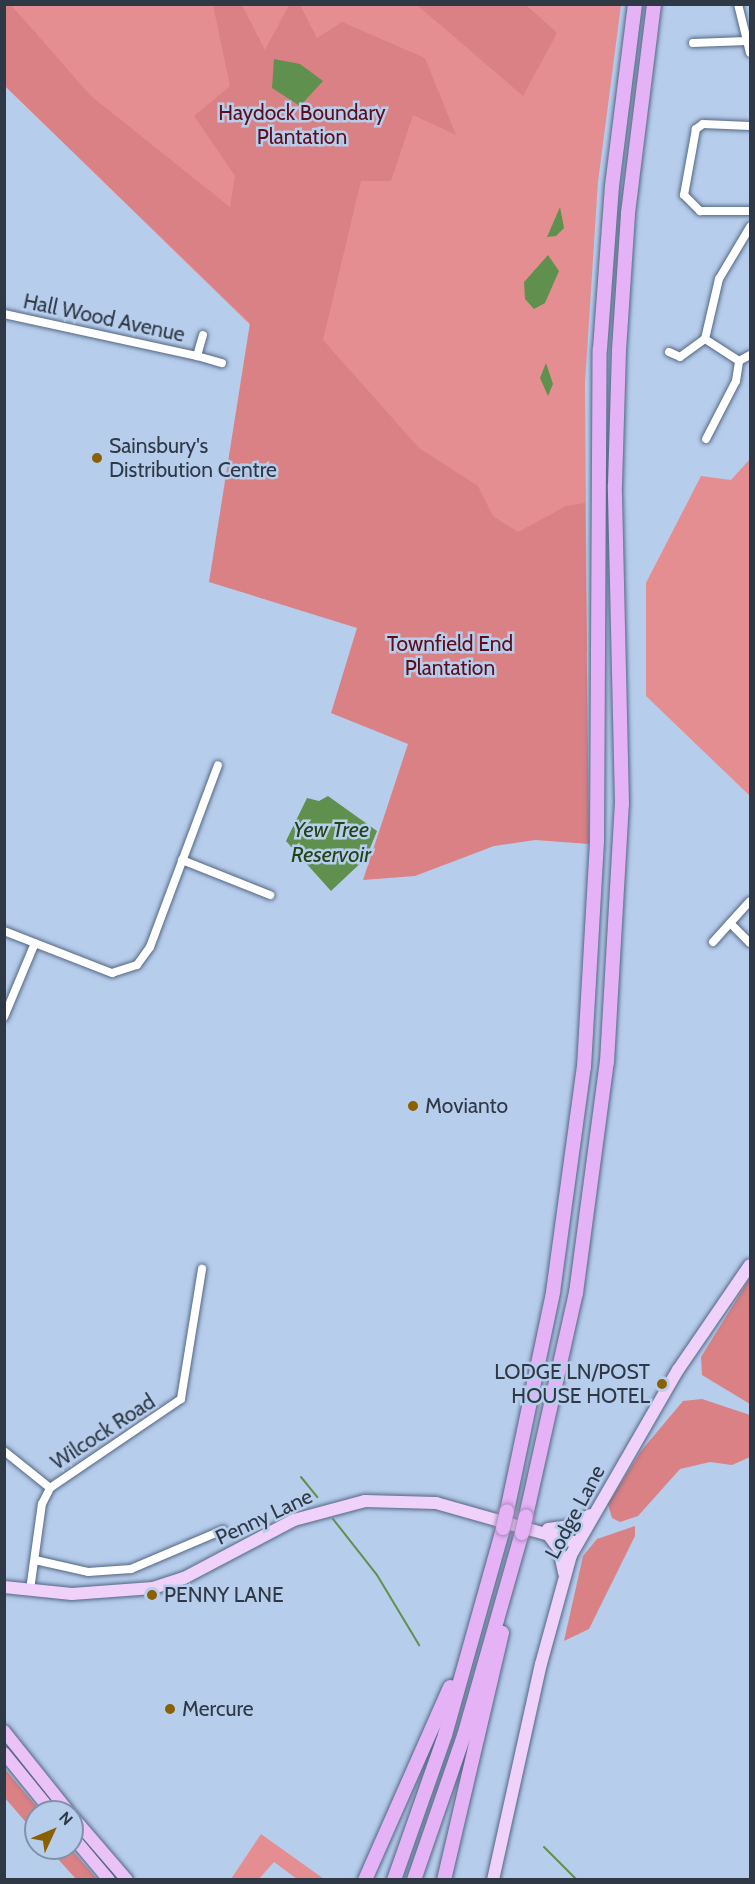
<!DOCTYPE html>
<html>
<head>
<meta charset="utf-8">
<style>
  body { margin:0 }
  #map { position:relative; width:755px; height:1884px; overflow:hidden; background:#b7cdec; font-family:Cabin,sans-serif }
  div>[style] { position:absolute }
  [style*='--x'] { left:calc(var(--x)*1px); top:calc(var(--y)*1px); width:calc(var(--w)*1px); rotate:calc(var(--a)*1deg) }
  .green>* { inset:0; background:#e58e92 }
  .forest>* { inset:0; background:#d98184 }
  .water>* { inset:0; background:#60904d }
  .stream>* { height:2px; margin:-1px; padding:0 1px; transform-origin:1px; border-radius:1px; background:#60904d }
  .roads { filter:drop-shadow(0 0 2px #536782) drop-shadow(0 0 2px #536782) }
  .minor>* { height:8px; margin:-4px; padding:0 4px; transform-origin:4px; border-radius:4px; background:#fff }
  .primary>* { height:12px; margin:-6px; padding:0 6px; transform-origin:6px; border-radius:6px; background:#efd1f9 }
  .trunk>* { height:12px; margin:-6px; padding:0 6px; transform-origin:6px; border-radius:6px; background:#eac2f7 }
  .motorway>* { height:14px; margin:-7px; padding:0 7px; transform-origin:7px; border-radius:7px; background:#e4b2f5 }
  .bridges { filter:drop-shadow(0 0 2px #a587b7) drop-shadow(0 0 2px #a587b7) }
  .motorway-bridge>* { height:14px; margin:-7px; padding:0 7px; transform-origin:7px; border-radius:7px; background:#e4b2f5 }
  .dots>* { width:16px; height:16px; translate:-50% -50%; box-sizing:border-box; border:3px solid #b7cdec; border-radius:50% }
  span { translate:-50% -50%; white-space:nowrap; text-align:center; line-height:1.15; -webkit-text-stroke:5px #b7cdec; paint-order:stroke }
  .park-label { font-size:21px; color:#5d0d1b }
  .street-label { font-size:21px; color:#2f3845 }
  .poi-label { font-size:21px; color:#2f3845 }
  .left { translate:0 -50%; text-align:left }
  .right { translate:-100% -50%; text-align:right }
  .water-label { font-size:22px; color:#224313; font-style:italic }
  .frame { position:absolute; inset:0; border:6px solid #2f3845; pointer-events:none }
  .north { position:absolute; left:24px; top:1800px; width:60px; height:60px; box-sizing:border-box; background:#b7cdec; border:2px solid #8191a9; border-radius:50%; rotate:46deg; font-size:16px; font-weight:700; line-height:24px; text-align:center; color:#2f3845 }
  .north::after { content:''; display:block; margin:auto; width:21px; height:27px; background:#8b6003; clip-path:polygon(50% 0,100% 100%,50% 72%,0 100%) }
</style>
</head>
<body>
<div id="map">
  <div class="green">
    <div style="clip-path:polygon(4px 5px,621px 5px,598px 182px,585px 383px,587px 653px,5px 86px)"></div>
    <div style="clip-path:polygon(750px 459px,749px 750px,750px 796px,646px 696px,646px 583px,701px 476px,731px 480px)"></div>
    <div style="clip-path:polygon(261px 1834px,324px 1879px,297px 1879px,274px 1862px,259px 1879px,231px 1879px)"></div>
  </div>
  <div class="forest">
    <div style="clip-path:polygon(4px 5px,11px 5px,91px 96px,230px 207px,235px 176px,194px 116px,230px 86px,213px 5px,242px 5px,265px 50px,289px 5px,300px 5px,317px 38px,342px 22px,425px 58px,456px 135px,413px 115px,391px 181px,361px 181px,323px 340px,419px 448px,478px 486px,493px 516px,518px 532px,566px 506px,585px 503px,589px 844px,535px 840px,494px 846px,415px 876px,363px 880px,408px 744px,331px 713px,357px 628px,209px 582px,250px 323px,5px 86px)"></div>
    <div style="clip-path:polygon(417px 5px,526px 5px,557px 33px,523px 96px)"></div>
    <div style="clip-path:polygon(750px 1278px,750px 1404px,702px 1375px,701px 1357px)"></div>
    <div style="clip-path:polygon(702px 1399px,750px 1415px,750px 1457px,732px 1465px,710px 1462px,680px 1469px,638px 1516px,620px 1522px,612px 1518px,608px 1504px,641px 1451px,683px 1401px)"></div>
    <div style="clip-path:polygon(635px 1526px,635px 1536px,589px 1629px,564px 1641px,583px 1556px,597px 1539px)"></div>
    <div style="clip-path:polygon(4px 1768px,41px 1812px,36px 1812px,36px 1834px,5px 1798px)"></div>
    <div style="clip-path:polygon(48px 1848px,70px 1848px,97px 1879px,76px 1879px)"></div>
  </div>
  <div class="water">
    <div style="clip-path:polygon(274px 59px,300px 64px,323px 81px,300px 106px,272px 88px)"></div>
    <div style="clip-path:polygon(560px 207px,564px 228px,556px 236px,547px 237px)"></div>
    <div style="clip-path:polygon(548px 255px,559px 271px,545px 303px,534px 309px,525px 299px,524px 282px)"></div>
    <div style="clip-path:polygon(546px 363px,553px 384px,548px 396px,540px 378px)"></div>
    <div style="clip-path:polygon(328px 796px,377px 831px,366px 858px,331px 891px,286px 841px,307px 798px,319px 801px)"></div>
  </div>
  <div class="stream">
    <div style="--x:301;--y:1477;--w:26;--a:51"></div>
    <div style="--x:333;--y:1519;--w:71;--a:51.8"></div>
    <div style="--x:377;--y:1575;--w:82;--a:59"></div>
    <div style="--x:544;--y:1847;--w:47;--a:45"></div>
  </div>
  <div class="roads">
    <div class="minor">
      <div style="--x:738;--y:4;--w:50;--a:76.2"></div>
      <div style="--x:693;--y:43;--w:54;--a:-2.1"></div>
      <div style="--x:750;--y:126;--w:47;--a:-177.6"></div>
      <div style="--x:703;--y:124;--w:9;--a:144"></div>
      <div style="--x:696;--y:129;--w:67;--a:100.3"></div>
      <div style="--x:684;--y:195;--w:23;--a:45"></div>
      <div style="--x:700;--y:211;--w:50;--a:0"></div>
      <div style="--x:4;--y:314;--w:198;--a:12.3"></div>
      <div style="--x:203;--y:335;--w:22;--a:106"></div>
      <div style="--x:197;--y:356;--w:26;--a:16"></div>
      <div style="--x:705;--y:339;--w:40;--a:32.9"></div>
      <div style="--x:669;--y:352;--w:12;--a:24"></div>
      <div style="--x:680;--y:357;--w:31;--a:-36"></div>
      <div style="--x:705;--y:339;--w:62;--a:-76.9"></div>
      <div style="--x:719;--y:279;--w:61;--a:-59.2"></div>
      <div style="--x:706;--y:439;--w:65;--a:-62.7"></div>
      <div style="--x:736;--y:381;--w:20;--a:-81"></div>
      <div style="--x:739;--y:361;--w:13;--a:-29"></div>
      <div style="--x:182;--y:860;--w:95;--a:21.7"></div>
      <div style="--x:730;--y:923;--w:28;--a:45"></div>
      <div style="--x:4;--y:931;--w:116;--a:21.3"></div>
      <div style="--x:112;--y:973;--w:26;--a:-18"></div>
      <div style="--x:137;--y:965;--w:22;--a:-54"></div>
      <div style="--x:150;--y:947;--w:194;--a:-69.5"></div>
      <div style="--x:713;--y:942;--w:55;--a:-47.9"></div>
      <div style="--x:4;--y:1017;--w:80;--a:-67.3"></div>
      <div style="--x:4;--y:1451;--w:59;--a:38.8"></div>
      <div style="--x:35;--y:1560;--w:54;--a:12.8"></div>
      <div style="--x:88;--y:1572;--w:43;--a:-4"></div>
      <div style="--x:131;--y:1569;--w:100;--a:-23"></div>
      <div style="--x:30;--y:1590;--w:87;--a:-82.1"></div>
      <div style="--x:42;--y:1504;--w:18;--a:-63"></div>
      <div style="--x:50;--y:1488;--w:158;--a:-34.2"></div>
      <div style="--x:181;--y:1399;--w:132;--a:-80.8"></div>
    </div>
    <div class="primary">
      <div style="--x:548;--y:1529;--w:24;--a:-7"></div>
      <div style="--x:572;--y:1526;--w:21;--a:-31"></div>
      <div style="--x:547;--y:1533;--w:20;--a:53"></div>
      <div style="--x:559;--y:1549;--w:25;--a:78"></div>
      <div style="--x:4;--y:1587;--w:68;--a:5.9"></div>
      <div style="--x:72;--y:1594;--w:81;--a:-4.2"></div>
      <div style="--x:153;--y:1588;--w:33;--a:-18"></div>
      <div style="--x:184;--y:1578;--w:124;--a:-27.8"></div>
      <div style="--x:294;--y:1520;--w:73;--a:-15"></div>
      <div style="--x:365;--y:1501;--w:71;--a:1.6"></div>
      <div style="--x:436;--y:1503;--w:147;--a:15.8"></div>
      <div style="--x:493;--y:1880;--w:221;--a:-77.5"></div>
      <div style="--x:541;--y:1664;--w:113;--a:-74.6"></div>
      <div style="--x:571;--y:1555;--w:214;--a:-60"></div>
      <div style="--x:678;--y:1370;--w:127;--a:-55.6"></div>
    </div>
    <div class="trunk">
      <div style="--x:4;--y:1731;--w:104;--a:51.3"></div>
      <div style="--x:4;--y:1753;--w:76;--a:50.9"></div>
      <div style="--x:72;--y:1816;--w:84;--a:49.3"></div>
      <div style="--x:72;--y:1836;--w:57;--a:49.9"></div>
    </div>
    <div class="motorway">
      <div style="--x:507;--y:1511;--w:224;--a:-78.1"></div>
      <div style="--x:553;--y:1292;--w:227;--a:-82.2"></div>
      <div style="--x:584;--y:1067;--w:226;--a:-86.7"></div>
      <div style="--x:597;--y:841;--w:492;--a:-89.7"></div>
      <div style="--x:600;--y:349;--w:163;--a:-85.8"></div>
      <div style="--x:612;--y:186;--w:183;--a:-82.8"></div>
      <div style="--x:526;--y:1516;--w:229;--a:-77.4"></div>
      <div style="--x:576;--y:1293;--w:233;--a:-82.4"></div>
      <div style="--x:607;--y:1062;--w:258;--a:-86.7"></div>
      <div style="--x:622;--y:804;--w:319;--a:-91.3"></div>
      <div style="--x:615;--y:485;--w:135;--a:-88.3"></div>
      <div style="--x:619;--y:350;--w:137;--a:-86.2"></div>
      <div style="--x:628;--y:213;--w:211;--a:-82.9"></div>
      <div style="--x:365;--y:1880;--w:211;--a:-66.2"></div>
      <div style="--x:394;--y:1880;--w:154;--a:-70.6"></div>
      <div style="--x:445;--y:1735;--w:215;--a:-74.3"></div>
      <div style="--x:414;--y:1880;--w:152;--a:-70.9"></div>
      <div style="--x:464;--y:1736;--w:211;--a:-74.1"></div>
      <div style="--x:444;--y:1880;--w:254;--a:-76.8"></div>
    </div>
  </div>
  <div class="bridges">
    <div class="motorway-bridge">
      <div style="--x:503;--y:1528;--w:17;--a:-77"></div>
      <div style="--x:522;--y:1533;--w:17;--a:-77"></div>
    </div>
  </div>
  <div class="dots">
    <div style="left:97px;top:458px;background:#8b6003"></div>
    <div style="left:413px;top:1106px;background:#8b6003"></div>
    <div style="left:662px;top:1384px;background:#8b6003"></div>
    <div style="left:152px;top:1595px;background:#8b6003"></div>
    <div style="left:170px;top:1709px;background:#8b6003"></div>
  </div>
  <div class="park-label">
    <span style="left:302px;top:125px">Haydock Boundary<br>Plantation</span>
    <span style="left:450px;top:656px">Townfield End<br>Plantation</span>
  </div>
  <div class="street-label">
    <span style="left:104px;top:318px;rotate:12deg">Hall Wood Avenue</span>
    <span style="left:103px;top:1432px;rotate:-33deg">Wilcock Road</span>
    <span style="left:575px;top:1512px;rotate:-62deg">Lodge Lane</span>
    <span style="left:264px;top:1517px;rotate:-25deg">Penny Lane</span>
  </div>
  <div class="poi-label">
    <span class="left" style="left:109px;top:458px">Sainsbury's<br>Distribution Centre</span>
    <span class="left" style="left:425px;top:1106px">Movianto</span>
    <span class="right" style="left:650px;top:1384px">LODGE LN/POST<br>HOUSE HOTEL</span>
    <span class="left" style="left:164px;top:1595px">PENNY LANE</span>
    <span class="left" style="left:182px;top:1709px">Mercure</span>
  </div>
  <div class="water-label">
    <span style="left:331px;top:842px">Yew Tree<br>Reservoir</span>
  </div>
  <div class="frame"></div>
  <div class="north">N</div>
</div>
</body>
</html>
